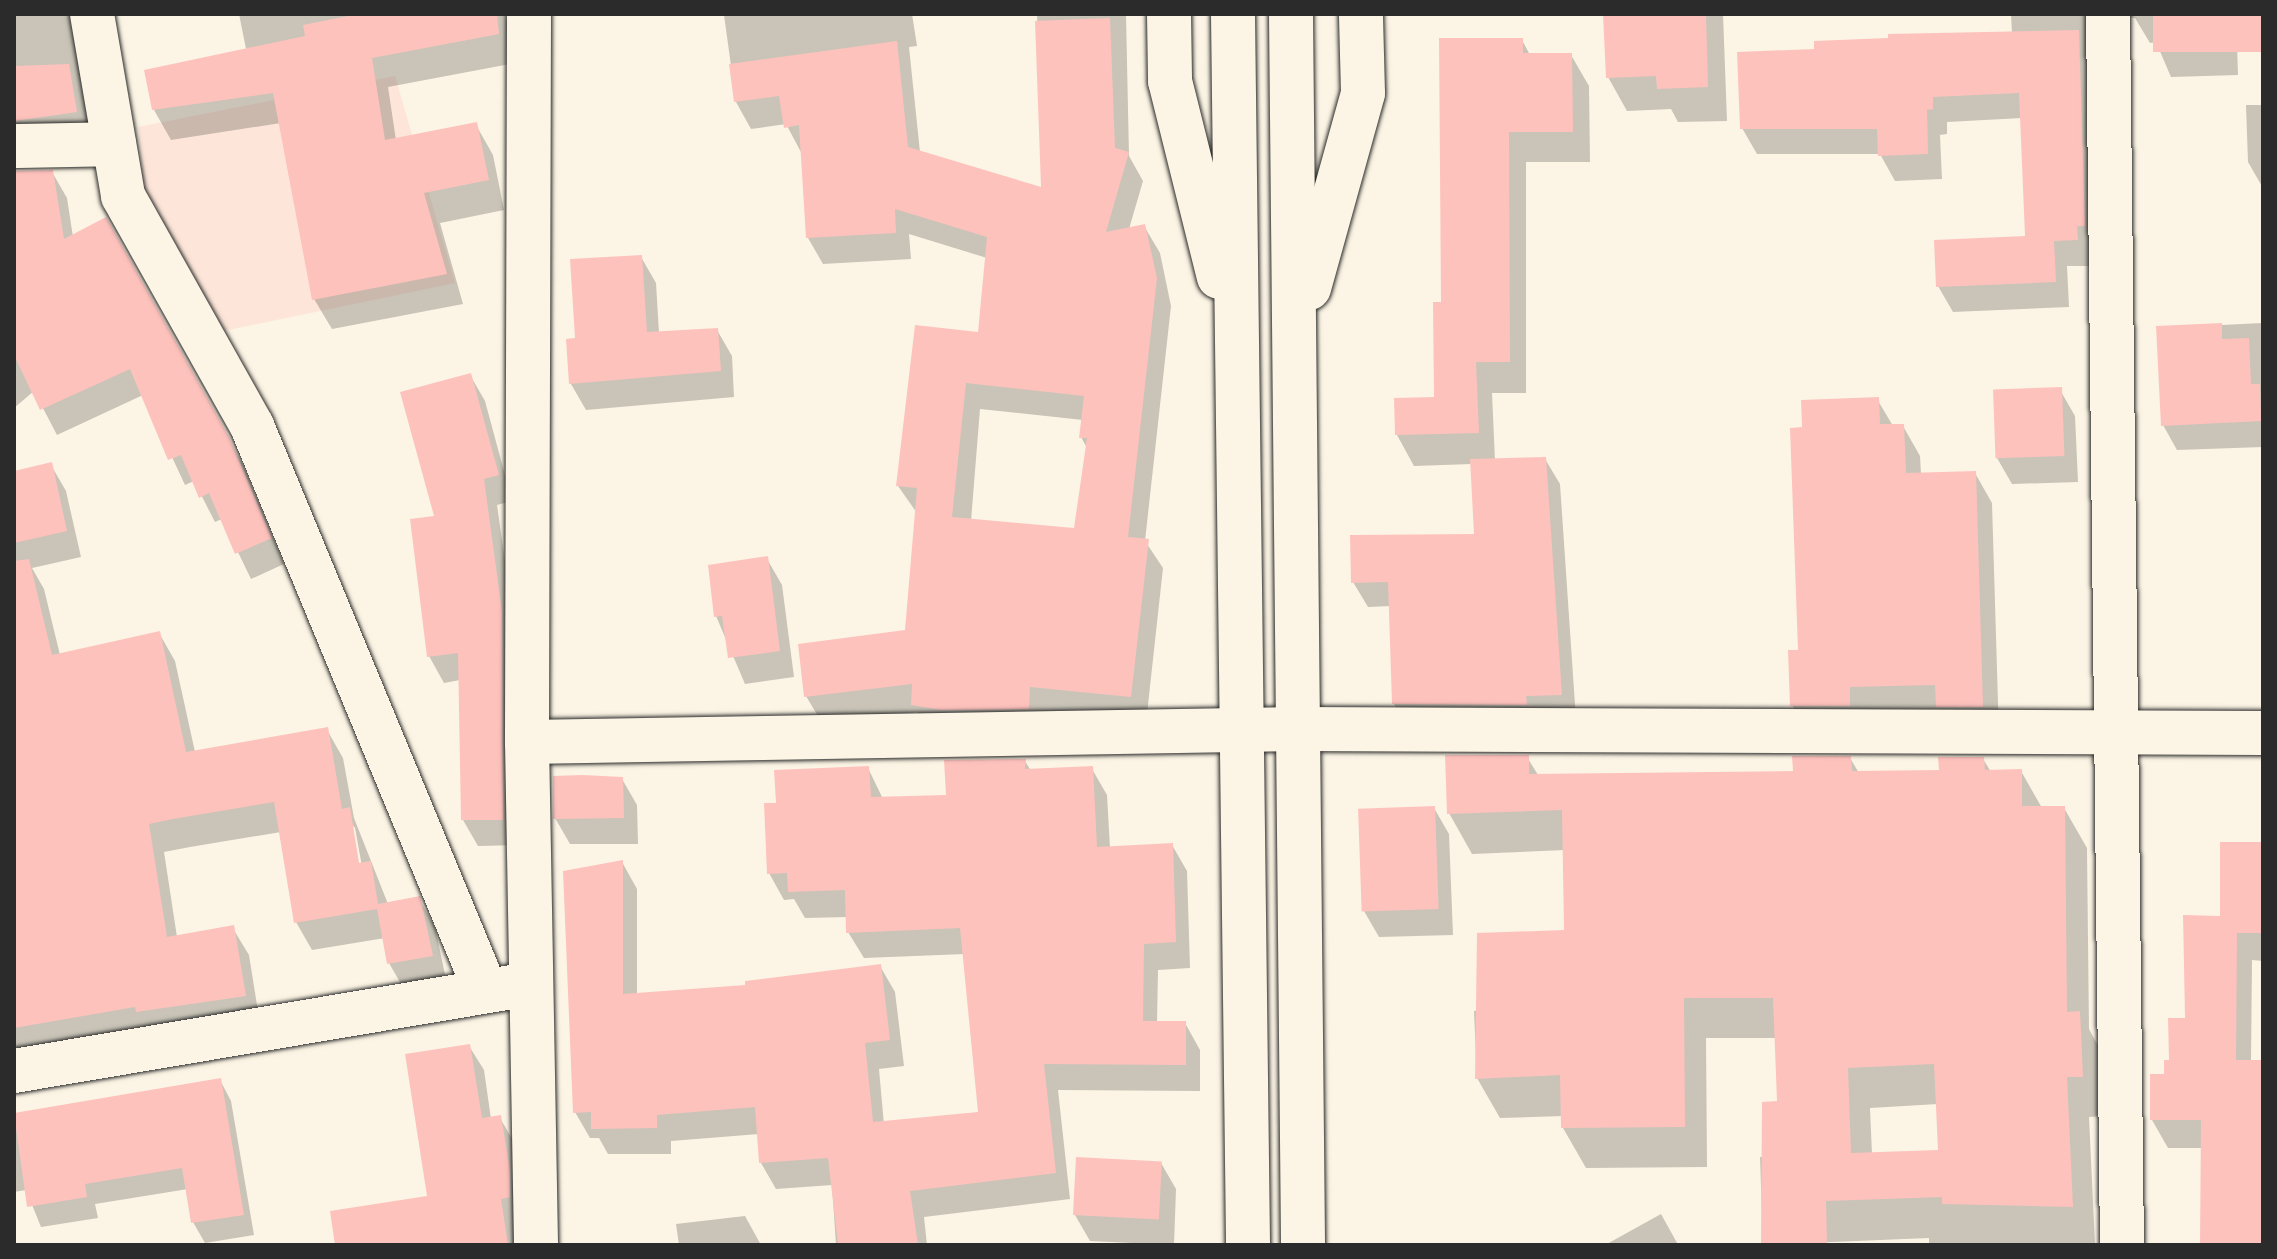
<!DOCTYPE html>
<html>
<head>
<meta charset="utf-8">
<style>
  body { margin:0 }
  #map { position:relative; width:2277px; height:1259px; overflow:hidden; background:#fcf5e5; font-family:Sriracha,sans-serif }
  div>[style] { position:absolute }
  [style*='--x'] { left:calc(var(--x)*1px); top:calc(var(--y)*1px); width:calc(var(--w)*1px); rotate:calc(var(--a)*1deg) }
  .built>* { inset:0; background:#fde6d9 }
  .shadow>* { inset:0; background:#0003; transform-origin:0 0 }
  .building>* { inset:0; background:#fec2bd; transform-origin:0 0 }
  .roads { filter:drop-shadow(0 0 2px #2b2b2b) drop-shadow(0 0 2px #2b2b2b) }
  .minor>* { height:44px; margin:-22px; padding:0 22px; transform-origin:22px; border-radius:22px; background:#fcf5e5 }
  span { translate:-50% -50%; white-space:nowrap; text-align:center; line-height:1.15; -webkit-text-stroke:6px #fcf5e5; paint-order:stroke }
  .frame { position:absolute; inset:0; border:16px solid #2b2b2b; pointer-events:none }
</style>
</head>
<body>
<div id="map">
  <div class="built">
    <div style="clip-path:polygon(395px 76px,455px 283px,219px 332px,145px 200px,138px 127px)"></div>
  </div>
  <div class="shadow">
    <div style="clip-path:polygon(14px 14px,77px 14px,93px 142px,14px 130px)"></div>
    <div style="clip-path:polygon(239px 14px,505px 14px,515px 63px,388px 87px,396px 140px,476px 125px,493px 155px,504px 210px,440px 223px,463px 304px,332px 329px,314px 299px,281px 123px,171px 140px,154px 110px,146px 71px,246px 49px)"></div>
    <div style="clip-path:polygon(evenodd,912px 14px,917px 46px,909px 47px,920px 152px,1043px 190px,1037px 14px,1126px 14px,1129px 156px,1143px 181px,1129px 229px,1144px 226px,1160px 253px,1171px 306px,1145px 541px,1163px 568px,1146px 723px,929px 731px,917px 712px,822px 723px,806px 696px,907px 632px,917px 513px,898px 486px,980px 334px,987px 258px,909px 234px,911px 259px,823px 264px,808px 238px,802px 154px,786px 124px,751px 129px,736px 102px,724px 15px,912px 14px,980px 409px,1083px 420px,1081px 437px,1087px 448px,1076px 530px,971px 521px,980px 409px)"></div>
    <div style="clip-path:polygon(1605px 14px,1723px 14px,1727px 121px,1678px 122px,1671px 109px,1627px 111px,1608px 77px)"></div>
    <div style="clip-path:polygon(2011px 14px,2236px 14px,2238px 75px,2171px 77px,2156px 42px,2150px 43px,2135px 18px,2111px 17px,2091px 266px,2067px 266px,2069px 307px,1953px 312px,1938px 286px,2027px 238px,2022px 118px,1947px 122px,1947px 134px,1940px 135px,1942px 179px,1895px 181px,1880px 154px,1757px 154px,1742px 128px,1816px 51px,2012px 34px)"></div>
    <div style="clip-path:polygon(1522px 40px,1530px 55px,1571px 55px,1589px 86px,1590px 162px,1526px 162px,1526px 393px,1492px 393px,1495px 461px,1545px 459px,1560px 484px,1576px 719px,1409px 729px,1394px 704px,1391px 606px,1368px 607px,1353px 582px,1476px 536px,1472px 464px,1414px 466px,1397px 435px,1436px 399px,1443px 304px)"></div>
    <div style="clip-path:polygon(2246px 105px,2263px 105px,2263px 188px,2248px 162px)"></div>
    <div style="clip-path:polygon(52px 172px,67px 198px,73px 237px,105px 220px,243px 465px,284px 564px,251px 579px,222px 519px,215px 522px,194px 481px,185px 485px,143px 395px,57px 435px,34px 391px,14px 408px,14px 178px)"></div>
    <div style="clip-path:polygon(641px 257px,656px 283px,659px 333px,717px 330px,732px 356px,734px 397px,586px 410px,571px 384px,568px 341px,577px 340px)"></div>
    <div style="clip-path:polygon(2263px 323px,2263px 447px,2177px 450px,2163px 425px,2158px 328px)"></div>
    <div style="clip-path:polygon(470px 375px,485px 401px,512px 501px,497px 505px,516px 639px,517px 845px,478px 846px,463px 820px,460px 680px,444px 683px,429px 656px,436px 517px)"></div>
    <div style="clip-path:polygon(2060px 390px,2075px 416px,2078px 482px,2012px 484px,1997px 458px)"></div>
    <div style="clip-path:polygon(1877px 399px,1893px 426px,1903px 426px,1920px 456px,1921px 474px,1975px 473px,1992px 503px,1999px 736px,1810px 736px,1792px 705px,1800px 652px,1804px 429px)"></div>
    <div style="clip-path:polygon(evenodd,51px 465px,66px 491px,81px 557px,32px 568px,44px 589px,60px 655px,159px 633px,175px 661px,195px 752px,327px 730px,343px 758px,354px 818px,388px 904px,419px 899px,435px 927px,447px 984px,405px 991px,389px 963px,385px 938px,312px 950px,296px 922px,281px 832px,190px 847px,164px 852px,177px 937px,232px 927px,249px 955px,260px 1024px,14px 1059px,14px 473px,51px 465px,351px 823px,355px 828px,363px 872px,359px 873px,351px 823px)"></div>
    <div style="clip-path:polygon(767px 559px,782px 585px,794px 677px,745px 684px,716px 616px)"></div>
    <div style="clip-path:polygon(evenodd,1527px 757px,1538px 775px,1795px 773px,1850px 758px,1859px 773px,1941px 772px,1983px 759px,1991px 772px,2021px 771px,2042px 808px,2064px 808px,2087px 848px,2089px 1029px,2102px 1053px,2105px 1116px,2089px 1117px,2095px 1245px,1929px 1245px,1929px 1238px,1763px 1245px,1760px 1157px,1766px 1157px,1779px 1103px,1777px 1038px,1706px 1038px,1707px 1167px,1586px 1168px,1563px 1128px,1563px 1116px,1500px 1118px,1477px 1078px,1474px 1011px,1481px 1010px,1566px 932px,1565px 850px,1472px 854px,1449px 813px,1527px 757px,1938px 1104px,1940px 1152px,1872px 1154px,1870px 1108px,1938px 1104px)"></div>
    <div style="clip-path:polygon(1025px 761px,1031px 771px,1092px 769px,1107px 795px,1110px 848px,1172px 845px,1187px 871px,1190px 968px,1158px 970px,1157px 1023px,1185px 1023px,1200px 1050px,1200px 1091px,1058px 1090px,1070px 1199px,924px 1217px,927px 1245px,836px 1245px,832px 1185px,776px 1189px,761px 1163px,759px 1134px,671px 1141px,671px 1154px,608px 1154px,599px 1138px,590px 1138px,575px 1112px,622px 862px,637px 889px,637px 995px,747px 987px,880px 966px,895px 992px,904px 1066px,879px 1069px,884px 1125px,980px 1114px,965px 954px,864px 958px,848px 932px,848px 917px,805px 918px,794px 899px,784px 900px,769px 873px,778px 805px,868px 768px,883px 799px,948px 797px)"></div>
    <div style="clip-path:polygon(622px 779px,637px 805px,638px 844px,570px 844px,555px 818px)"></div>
    <div style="clip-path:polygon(1434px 808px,1449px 834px,1453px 935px,1379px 937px,1364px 911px)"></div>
    <div style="clip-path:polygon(2263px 844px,2263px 961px,2252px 960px,2251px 1062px,2263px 1062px,2263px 1245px,2202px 1245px,2203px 1148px,2168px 1148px,2152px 1120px,2222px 918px)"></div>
    <div style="clip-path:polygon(469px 1046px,484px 1070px,491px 1119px,500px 1118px,514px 1142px,523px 1222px,514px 1223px,517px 1245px,348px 1245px,429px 1197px)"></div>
    <div style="clip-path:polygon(220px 1080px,231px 1101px,254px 1235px,205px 1243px,193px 1222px,188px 1189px,95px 1204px,98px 1218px,41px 1227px,26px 1190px,14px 1192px,14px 1118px)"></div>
    <div style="clip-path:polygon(1161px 1163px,1176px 1189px,1174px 1245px,1090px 1241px,1075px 1215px)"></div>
    <div style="left:1661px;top:1214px;width:35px;height:218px;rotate:61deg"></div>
    <div style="clip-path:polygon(745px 1216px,761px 1245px,679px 1245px,676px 1224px)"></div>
  </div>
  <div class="building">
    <div style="clip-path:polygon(358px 14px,497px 14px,499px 34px,372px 58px,385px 140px,477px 122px,489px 180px,424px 193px,447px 274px,312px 300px,273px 93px,152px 110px,144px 70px,305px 36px,303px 25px)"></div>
    <div style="clip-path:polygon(1603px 14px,1706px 14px,1708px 87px,1657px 89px,1656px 76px,1606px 78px)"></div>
    <div style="left:2153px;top:14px;width:110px;height:38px"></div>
    <div style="clip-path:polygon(evenodd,1110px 18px,1115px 148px,1129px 152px,1106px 232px,1145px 224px,1157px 278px,1128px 537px,1149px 539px,1131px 697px,1030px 687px,1029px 709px,942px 710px,911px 705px,912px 684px,804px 697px,798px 644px,905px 630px,917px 488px,896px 486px,915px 325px,978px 332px,987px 237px,895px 209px,896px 233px,806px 238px,799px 125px,784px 128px,779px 96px,734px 102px,729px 64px,897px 41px,908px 147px,1041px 187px,1035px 21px,1110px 18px,966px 383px,1084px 396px,1079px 438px,1087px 438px,1074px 528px,952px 517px,966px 383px)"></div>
    <div style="clip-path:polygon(2079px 30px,2085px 226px,2077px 226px,2078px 240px,2054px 241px,2056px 282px,1936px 287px,1934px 240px,2025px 236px,2019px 93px,1933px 97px,1933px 109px,1927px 110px,1928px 154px,1878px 156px,1877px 129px,1740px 129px,1737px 52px,1814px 49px,1814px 41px,1888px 38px,1888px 34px)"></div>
    <div style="clip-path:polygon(1439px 38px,1523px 38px,1523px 53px,1572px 53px,1573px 132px,1509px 132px,1510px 362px,1476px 362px,1479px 433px,1395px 435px,1394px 398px,1434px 397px,1433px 302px,1441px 302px)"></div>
    <div style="clip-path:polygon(69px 64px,77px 112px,14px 121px,14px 66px)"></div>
    <div style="clip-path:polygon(53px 170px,64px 239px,106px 217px,229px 437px,272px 538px,235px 554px,209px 493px,199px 498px,181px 455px,168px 460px,130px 369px,40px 410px,14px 355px,14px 171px)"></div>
    <div style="clip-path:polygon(642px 255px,647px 332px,718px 328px,721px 371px,569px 384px,566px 339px,575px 338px,570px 259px)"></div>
    <div style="clip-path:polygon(2222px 323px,2222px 339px,2249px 338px,2251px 384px,2260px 384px,2261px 421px,2161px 426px,2156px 326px)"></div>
    <div style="clip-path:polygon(471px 373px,499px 475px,484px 479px,502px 612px,503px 820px,461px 820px,458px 653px,427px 657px,410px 519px,434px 516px,400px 392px)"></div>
    <div style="left:2062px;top:387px;width:69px;height:69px;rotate:88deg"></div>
    <div style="clip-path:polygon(1879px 397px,1880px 424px,1904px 424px,1906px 473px,1976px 471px,1983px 707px,1936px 707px,1935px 685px,1850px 687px,1850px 706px,1790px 706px,1788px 650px,1798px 650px,1790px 428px,1802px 427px,1801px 400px)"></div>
    <div style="clip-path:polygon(1546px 457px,1562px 695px,1526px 696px,1527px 705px,1392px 704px,1388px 582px,1351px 583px,1350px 535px,1474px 534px,1470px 459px)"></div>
    <div style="clip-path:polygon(52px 462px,67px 531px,14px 543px,14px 471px)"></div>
    <div style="clip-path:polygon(768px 556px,780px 651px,728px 658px,722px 616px,714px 617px,708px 565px)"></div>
    <div style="clip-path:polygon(29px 559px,52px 655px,160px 631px,186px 752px,328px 727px,342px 809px,350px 807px,359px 863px,371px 861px,378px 904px,420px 896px,433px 956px,387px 964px,377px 909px,294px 923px,274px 802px,173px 819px,149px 824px,167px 937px,234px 925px,246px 996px,136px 1012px,135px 1007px,14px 1028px,14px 561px)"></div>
    <div style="clip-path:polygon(evenodd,1445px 755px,1529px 755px,1529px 774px,1793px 771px,1792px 756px,1851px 756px,1852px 771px,1939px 770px,1938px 757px,1984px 757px,1985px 770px,2022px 769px,2022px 806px,2065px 806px,2067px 1012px,2080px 1011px,2083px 1077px,2067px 1077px,2073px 1207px,1942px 1204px,1942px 1197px,1826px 1201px,1827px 1245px,1761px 1245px,1762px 1102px,1777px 1101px,1773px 998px,1684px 998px,1685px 1127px,1561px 1128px,1560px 1075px,1475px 1079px,1477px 933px,1564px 930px,1562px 810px,1447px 814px,1445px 755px,1934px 1064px,1938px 1150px,1851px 1153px,1848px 1068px,1934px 1064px)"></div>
    <div style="clip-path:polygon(1026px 759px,1025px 769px,1093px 766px,1097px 847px,1173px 843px,1176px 942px,1144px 944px,1143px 1021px,1186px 1021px,1186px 1065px,1044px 1064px,1056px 1173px,910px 1191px,918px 1245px,838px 1245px,828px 1158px,759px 1163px,755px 1107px,657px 1115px,657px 1128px,591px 1129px,591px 1112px,573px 1113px,563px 871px,623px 860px,623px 994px,745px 985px,745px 981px,881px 964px,890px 1040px,865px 1043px,873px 1122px,978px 1112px,960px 928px,846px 933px,845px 890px,788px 892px,787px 873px,767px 874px,764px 803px,776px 803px,774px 770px,869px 766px,871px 797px,946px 795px,944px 760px)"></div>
    <div style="clip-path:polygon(582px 775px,623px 777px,624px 818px,553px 819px,553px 776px)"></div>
    <div style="left:1435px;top:806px;width:103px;height:77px;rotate:88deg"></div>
    <div style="clip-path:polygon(2220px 842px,2263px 842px,2263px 933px,2237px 933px,2236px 1060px,2263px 1060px,2263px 1245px,2200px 1245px,2201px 1120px,2150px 1120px,2150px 1074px,2164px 1074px,2164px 1060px,2169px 1060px,2168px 1018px,2185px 1018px,2183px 915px,2220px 916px)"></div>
    <div style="clip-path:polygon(470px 1044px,482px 1118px,501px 1115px,510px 1171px,510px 1197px,501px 1199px,508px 1245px,335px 1245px,330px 1211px,427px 1196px,405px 1054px)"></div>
    <div style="clip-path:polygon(221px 1078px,244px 1215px,191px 1223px,182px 1168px,85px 1184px,87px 1197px,27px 1207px,14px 1113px)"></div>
    <div style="left:1076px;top:1157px;width:86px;height:58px;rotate:3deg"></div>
  </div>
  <div class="roads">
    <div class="minor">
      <div style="--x:92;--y:14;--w:185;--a:80.3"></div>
      <div style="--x:123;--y:196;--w:264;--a:60.7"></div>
      <div style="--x:252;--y:426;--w:609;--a:67.52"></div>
      <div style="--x:529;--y:14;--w:728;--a:90.16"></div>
      <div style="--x:527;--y:742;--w:503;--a:88.97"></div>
      <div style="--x:1169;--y:14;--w:67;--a:89.1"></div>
      <div style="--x:1170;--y:81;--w:202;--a:76"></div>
      <div style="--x:1233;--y:14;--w:1231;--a:89.3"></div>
      <div style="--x:1291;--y:14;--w:1231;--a:89.44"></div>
      <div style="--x:2108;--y:14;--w:1231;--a:89.35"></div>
      <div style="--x:14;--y:146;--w:100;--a:-1.1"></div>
      <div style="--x:1309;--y:288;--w:202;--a:-74.5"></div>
      <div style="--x:1363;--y:93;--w:79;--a:-91.5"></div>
      <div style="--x:527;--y:742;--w:772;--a:-0.96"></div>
      <div style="--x:1299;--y:729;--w:964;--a:0.24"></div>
      <div style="--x:14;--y:1071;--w:505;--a:-9.57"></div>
    </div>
  </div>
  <div class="frame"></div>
</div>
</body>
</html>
